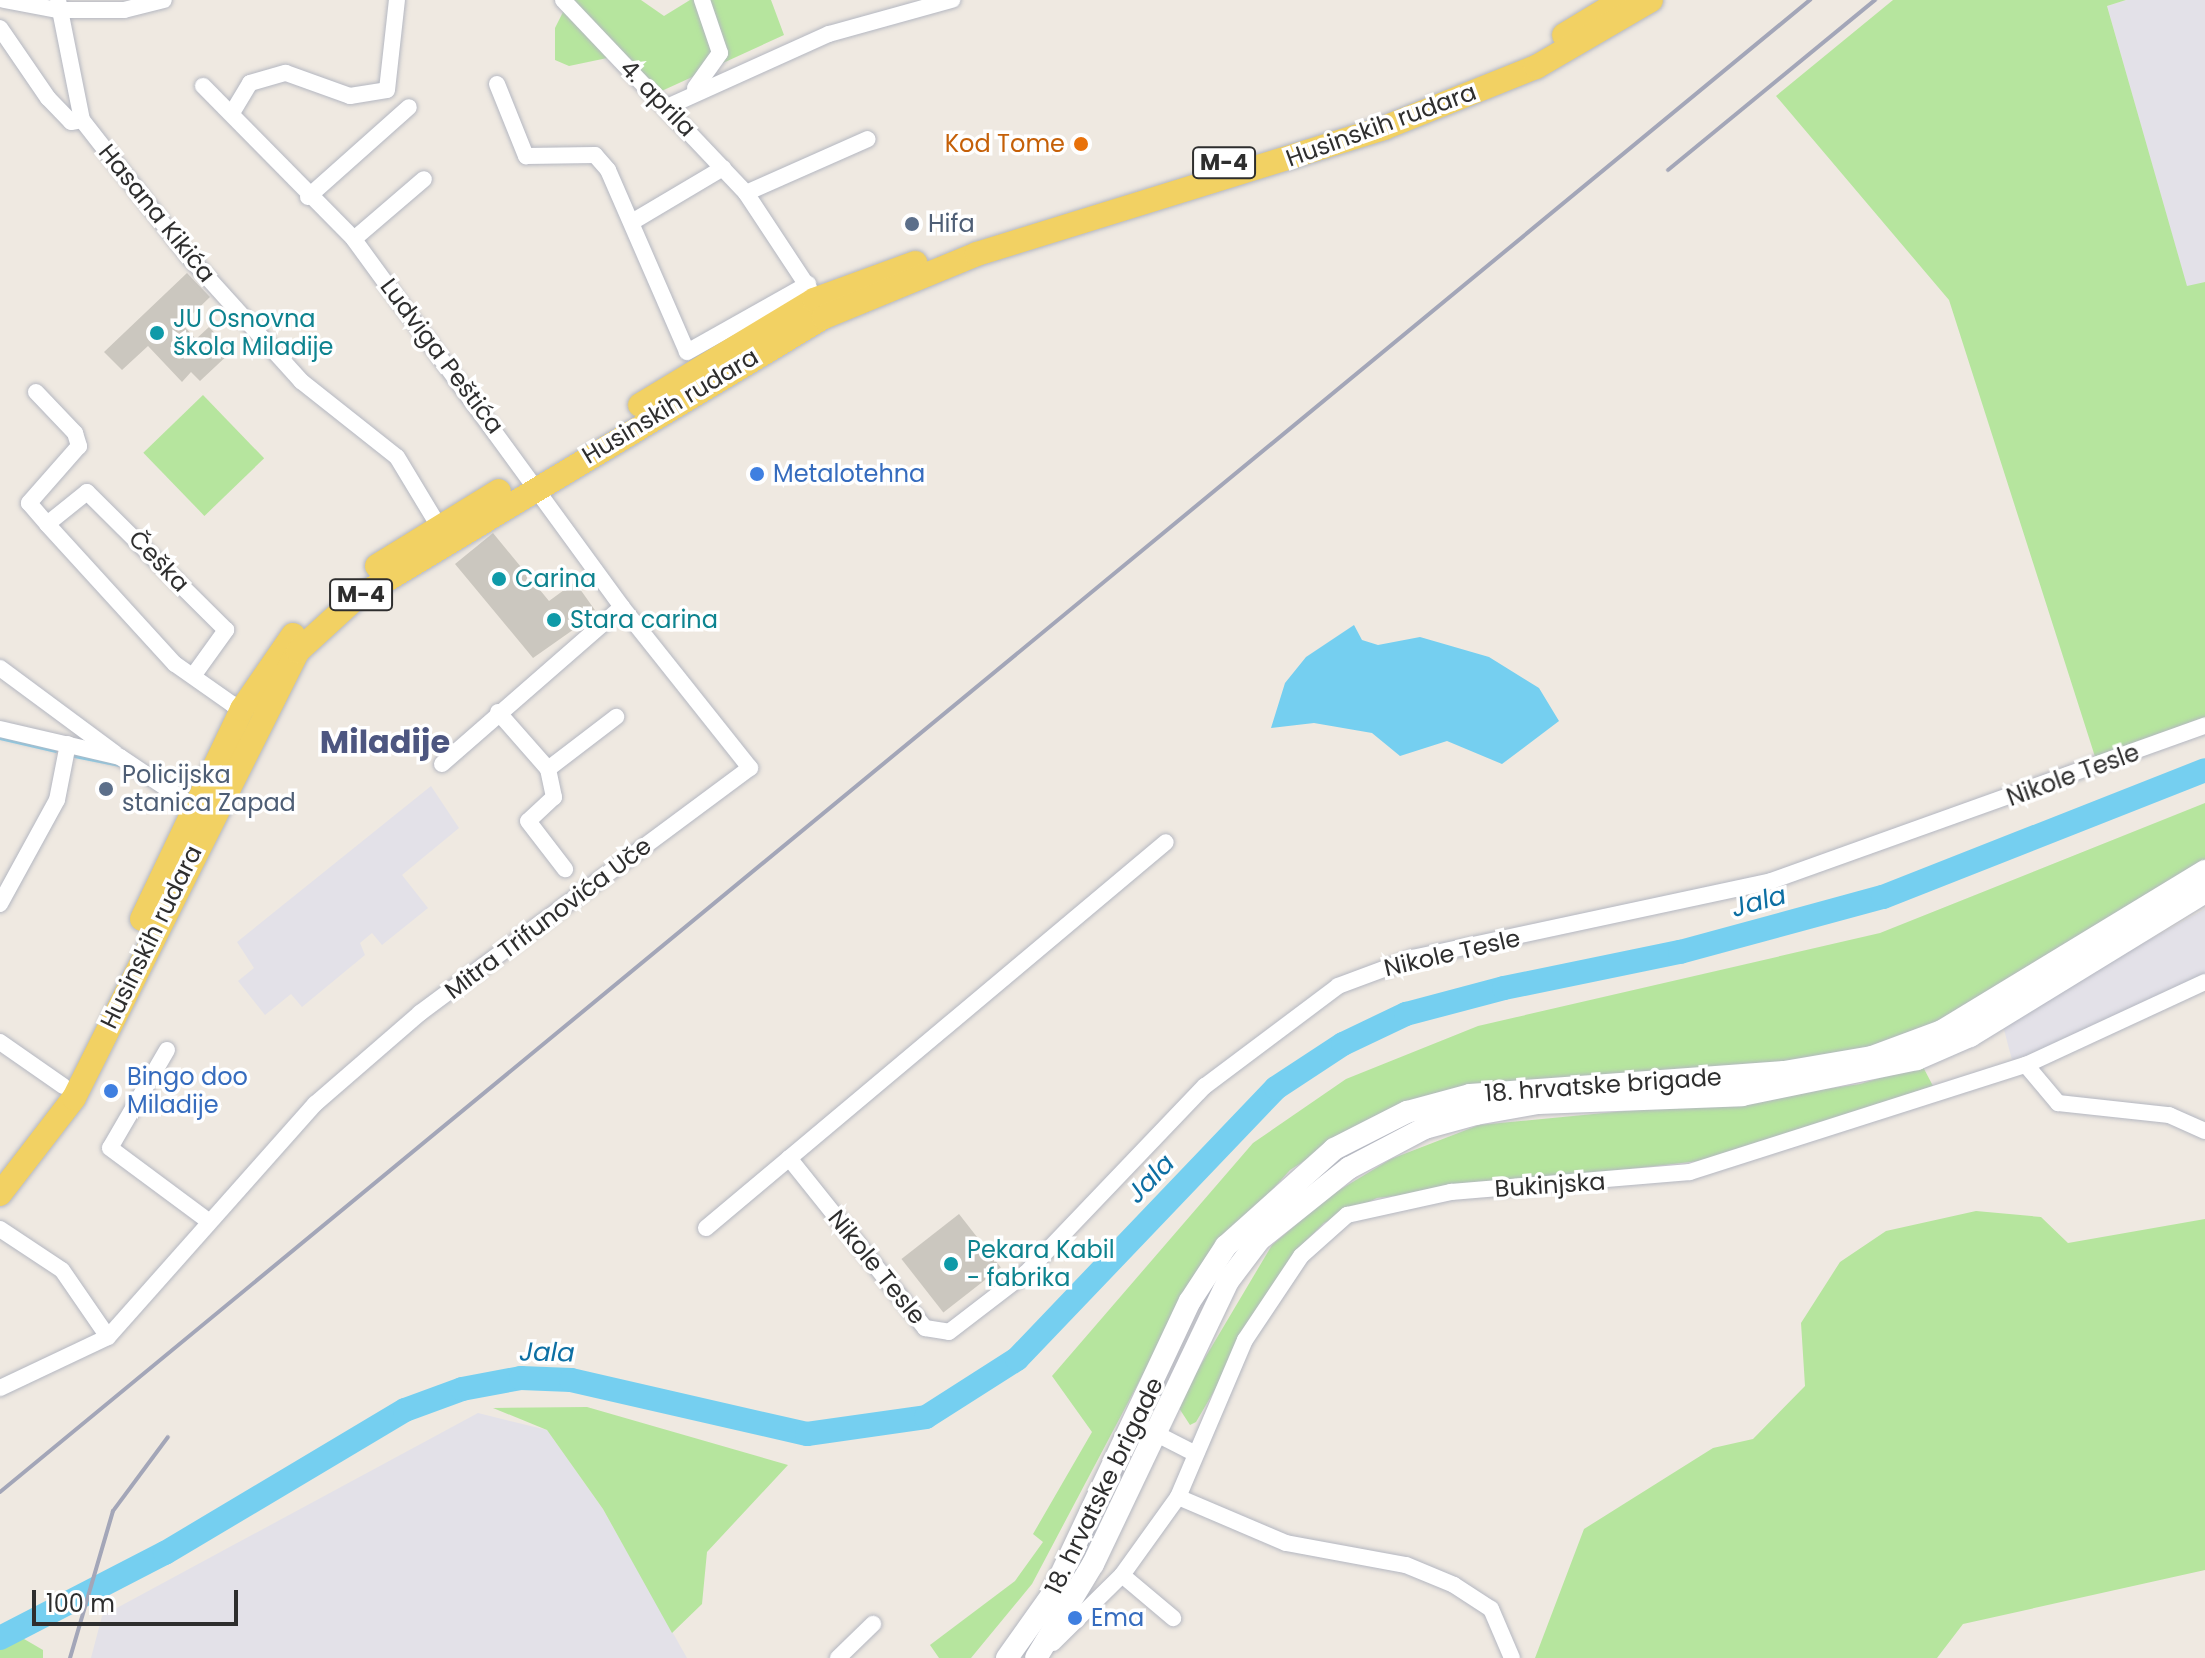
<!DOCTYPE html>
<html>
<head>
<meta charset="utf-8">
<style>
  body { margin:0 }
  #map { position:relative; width:2205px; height:1658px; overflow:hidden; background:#efe9e1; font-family:Poppins,sans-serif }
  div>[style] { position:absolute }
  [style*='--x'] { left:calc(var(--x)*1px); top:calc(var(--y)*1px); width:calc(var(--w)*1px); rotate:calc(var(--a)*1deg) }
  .industrial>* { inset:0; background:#e3e1e8 }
  .green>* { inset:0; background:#b6e59e; transform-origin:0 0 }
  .water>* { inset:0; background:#75cff0 }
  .stream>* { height:4px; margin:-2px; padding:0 2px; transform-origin:2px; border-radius:2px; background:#75cff0 }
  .river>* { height:24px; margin:-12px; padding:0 12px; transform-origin:12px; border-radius:12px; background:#75cff0 }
  .building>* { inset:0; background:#cbc7bf; transform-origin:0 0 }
  .roads { filter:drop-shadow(0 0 2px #b4b7c1) drop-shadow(0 0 2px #b4b7c1) }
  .street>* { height:16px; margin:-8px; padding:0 8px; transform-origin:8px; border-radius:8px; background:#fff }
  .secondary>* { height:22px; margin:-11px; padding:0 11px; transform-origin:11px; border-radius:11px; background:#fff }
  .primary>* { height:24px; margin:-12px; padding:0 12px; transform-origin:12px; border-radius:12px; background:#f2d163 }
  .rail>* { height:4px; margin:-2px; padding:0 2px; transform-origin:2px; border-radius:2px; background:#a3a6b8 }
  .dots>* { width:22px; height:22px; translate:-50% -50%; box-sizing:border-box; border:4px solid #fff; border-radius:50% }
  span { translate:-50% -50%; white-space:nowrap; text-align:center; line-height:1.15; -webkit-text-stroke:7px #fff; paint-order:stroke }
  .shield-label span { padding:2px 6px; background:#fff; border:2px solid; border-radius:6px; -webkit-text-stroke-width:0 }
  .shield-label { font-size:22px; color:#2e2e2e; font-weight:700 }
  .street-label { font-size:24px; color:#2e2e2e }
  .food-label { font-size:24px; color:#c56008 }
  .right { translate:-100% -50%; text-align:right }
  .service-label { font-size:24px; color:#4e5e75 }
  .left { translate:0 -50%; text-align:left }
  .culture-label { font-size:24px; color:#0d838f }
  .shop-label { font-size:24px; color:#366cbe }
  .water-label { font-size:26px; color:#0d6fa3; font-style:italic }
  .district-label { font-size:32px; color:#4d5680; font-weight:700 }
  .scale { position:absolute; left:32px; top:1590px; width:206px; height:36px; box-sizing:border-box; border:4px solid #2e2e2e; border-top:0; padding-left:10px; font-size:24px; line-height:28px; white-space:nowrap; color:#2e2e2e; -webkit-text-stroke:6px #fff; paint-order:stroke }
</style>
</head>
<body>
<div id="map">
  <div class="industrial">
    <div style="clip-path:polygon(2127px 0,2205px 0,2205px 282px,2187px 287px,2107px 6px)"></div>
    <div style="clip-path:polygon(431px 786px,459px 828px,402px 875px,428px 908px,382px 945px,372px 933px,360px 943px,365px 955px,302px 1007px,291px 994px,265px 1015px,238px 981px,254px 968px,237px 942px)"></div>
    <div style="clip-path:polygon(2205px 909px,2205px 979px,2069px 1043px,2012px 1060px,2002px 1022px)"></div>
    <div style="clip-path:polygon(478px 1413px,547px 1430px,603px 1509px,687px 1658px,91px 1658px,102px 1616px)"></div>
  </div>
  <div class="green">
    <div style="clip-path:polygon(569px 0,641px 0,664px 16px,690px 0,771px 0,784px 35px,655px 94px,612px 57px,569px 66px,555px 60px,555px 28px)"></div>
    <div style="clip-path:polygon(1893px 0,2126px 0,2107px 6px,2187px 286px,2205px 282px,2205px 726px,2098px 766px,1949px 300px,1776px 96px)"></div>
    <div style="left:203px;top:395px;width:88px;height:83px;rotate:46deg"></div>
    <div style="clip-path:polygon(2205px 803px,2205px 865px,1941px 1023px,1876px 1050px,1352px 1131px,1290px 1170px,1195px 1276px,1032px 1584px,971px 1658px,939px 1658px,930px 1645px,1015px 1581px,1043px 1542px,1033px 1534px,1092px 1432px,1052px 1376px,1253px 1143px,1346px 1079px,1478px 1026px,1880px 933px)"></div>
    <div style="clip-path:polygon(1922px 1065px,1933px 1086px,1708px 1160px,1377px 1198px,1324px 1223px,1297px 1250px,1196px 1422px,1190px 1425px,1177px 1405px,1272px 1245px,1331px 1195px,1391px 1159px,1479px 1125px,1769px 1097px,1860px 1084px)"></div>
    <div style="clip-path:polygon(1976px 1211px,2041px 1217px,2068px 1243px,2205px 1219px,2205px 1570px,1963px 1624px,1937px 1658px,1535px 1658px,1584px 1529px,1713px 1448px,1753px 1439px,1805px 1386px,1801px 1323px,1840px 1262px,1886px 1231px)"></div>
    <div style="clip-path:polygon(587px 1407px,788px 1465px,707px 1552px,702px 1604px,672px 1633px,603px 1509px,547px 1430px,493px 1408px)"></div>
    <div style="clip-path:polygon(0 1625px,43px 1650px,43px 1658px,0 1658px)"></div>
  </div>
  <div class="water">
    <div style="clip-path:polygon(1354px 625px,1362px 640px,1378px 645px,1420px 637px,1489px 657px,1539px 688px,1559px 721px,1502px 764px,1447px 741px,1400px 756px,1372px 733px,1314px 723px,1271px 728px,1285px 683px,1306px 657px)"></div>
  </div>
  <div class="stream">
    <div style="--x:0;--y:738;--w:57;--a:13.1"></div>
    <div style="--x:70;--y:755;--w:51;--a:11.3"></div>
  </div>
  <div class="river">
    <div style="--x:0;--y:1638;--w:186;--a:-27.3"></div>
    <div style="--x:165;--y:1553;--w:279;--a:-30.8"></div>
    <div style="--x:405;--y:1410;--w:61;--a:-20.2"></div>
    <div style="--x:462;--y:1389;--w:60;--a:-10.6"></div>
    <div style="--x:521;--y:1378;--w:50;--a:2.3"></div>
    <div style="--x:571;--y:1380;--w:242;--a:12.9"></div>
    <div style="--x:807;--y:1434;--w:120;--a:-8.1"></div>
    <div style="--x:926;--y:1417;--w:108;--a:-32.5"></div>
    <div style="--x:1017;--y:1359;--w:375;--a:-46.3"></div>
    <div style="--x:1276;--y:1088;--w:80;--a:-33.3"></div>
    <div style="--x:1343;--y:1044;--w:70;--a:-25.5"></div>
    <div style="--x:1406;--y:1014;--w:101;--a:-14.9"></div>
    <div style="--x:1504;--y:988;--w:180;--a:-11.6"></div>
    <div style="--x:1680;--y:952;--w:210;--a:-15.2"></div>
    <div style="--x:1883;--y:897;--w:346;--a:-21.5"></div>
  </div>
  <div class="building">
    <div style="clip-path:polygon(187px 273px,210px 297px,182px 324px,196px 339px,209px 327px,232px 351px,200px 381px,191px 372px,182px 382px,148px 346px,122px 370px,104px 352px)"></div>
    <div style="clip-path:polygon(493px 533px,549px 601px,575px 582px,597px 613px,533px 658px,455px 564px)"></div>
    <div style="left:959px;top:1214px;width:68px;height:73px;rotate:52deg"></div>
  </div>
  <div class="roads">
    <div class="street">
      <div style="--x:4;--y:0;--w:55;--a:10.5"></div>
      <div style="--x:58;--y:10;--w:66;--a:0"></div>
      <div style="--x:124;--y:10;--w:41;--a:-14"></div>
      <div style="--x:58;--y:0;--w:122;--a:78.7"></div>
      <div style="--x:82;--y:120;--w:175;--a:52"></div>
      <div style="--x:190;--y:258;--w:166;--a:47.9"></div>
      <div style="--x:301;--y:381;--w:122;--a:38.4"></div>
      <div style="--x:397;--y:457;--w:79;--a:58.9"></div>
      <div style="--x:563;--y:0;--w:266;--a:46.5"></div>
      <div style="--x:746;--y:193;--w:120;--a:56.6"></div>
      <div style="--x:0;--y:28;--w:85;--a:55.6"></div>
      <div style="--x:48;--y:98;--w:33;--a:46"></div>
      <div style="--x:71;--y:122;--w:11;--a:-10"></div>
      <div style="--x:497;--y:84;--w:78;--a:68.1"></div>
      <div style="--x:526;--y:156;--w:69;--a:-0.8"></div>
      <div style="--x:595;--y:155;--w:20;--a:49"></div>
      <div style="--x:608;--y:170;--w:198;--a:66.5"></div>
      <div style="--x:687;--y:352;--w:139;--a:-29.3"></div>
      <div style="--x:695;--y:88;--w:43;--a:-54.5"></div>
      <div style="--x:720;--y:53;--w:56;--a:-108.8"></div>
      <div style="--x:667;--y:107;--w:178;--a:-24.3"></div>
      <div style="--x:829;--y:34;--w:128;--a:-15.5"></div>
      <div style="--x:232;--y:113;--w:35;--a:-59"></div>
      <div style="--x:250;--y:83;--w:37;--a:-16"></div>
      <div style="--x:286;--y:73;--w:68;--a:19.8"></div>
      <div style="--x:350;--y:96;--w:37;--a:-9"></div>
      <div style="--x:387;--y:90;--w:91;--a:-83.7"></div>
      <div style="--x:746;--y:193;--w:133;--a:-23.9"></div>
      <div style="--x:308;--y:197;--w:135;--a:-41.7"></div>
      <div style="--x:632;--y:222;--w:106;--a:-30.7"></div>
      <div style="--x:354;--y:239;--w:92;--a:-40.6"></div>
      <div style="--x:36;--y:392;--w:57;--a:46.4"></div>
      <div style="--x:75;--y:433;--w:14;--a:73"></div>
      <div style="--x:79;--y:446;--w:76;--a:131.3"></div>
      <div style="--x:29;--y:503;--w:28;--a:49"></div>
      <div style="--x:0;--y:668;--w:143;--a:36.5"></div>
      <div style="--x:193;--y:676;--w:57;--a:-54.3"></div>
      <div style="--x:226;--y:630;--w:196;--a:-135.2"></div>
      <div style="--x:87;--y:492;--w:51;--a:141.3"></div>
      <div style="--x:47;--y:524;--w:190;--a:47.6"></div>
      <div style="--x:175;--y:664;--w:70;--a:35.1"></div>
      <div style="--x:232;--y:704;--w:11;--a:27"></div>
      <div style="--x:498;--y:712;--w:76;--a:48.7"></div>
      <div style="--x:548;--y:769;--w:29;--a:78"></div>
      <div style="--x:554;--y:797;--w:35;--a:137"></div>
      <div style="--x:528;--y:821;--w:61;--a:52.4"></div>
      <div style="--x:0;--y:729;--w:123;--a:13.1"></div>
      <div style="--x:120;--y:757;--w:99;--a:33.9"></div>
      <div style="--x:442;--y:764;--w:239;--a:-41.1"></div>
      <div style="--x:548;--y:769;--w:86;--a:-37.4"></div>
      <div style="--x:0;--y:904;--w:119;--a:-61.3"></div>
      <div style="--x:57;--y:800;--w:57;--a:-78.9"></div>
      <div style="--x:0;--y:1042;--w:77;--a:34.9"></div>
      <div style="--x:167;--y:1050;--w:113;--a:120.2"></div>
      <div style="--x:110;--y:1148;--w:121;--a:36.6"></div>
      <div style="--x:2026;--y:1065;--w:50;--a:49.9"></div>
      <div style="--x:2058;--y:1103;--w:112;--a:6.2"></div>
      <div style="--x:2169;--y:1115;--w:39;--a:24"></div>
      <div style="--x:789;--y:1158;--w:218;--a:51.3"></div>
      <div style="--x:925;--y:1328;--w:24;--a:9"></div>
      <div style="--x:949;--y:1332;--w:97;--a:-37.5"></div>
      <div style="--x:1026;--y:1273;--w:259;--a:-46.3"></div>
      <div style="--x:1205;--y:1086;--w:166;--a:-36.9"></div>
      <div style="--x:1338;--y:986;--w:80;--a:-20.5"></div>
      <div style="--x:1413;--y:958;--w:366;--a:-12.1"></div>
      <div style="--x:1771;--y:881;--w:461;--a:-19.7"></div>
      <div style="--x:706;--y:1228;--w:600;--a:-40"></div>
      <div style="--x:0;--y:1229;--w:74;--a:33.5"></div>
      <div style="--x:62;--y:1270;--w:81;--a:55.5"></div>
      <div style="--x:108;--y:1337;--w:312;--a:-48.4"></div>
      <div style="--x:315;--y:1104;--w:139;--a:-40.9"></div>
      <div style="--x:420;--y:1013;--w:411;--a:-36.6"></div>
      <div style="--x:750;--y:768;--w:206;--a:-128.5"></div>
      <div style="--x:622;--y:607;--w:455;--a:-126.1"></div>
      <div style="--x:354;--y:239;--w:215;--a:-134.6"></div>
      <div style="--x:0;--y:1388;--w:119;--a:-25.3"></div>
      <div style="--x:1147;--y:1429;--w:51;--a:27.1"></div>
      <div style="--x:1178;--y:1497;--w:117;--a:23.1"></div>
      <div style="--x:1286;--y:1543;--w:122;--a:10.4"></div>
      <div style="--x:1406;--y:1565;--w:52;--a:22.6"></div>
      <div style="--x:1454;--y:1585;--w:44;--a:33"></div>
      <div style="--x:1491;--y:1609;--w:53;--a:66.8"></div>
      <div style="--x:1122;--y:1575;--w:67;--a:40.1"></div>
      <div style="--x:1053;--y:1643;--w:97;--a:-44.6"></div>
      <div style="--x:1122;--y:1575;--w:96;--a:-54.3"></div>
      <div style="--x:1178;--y:1497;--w:171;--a:-66.9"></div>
      <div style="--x:1245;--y:1340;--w:101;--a:-56.3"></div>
      <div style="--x:1301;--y:1256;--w:62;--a:-41.7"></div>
      <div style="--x:1347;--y:1215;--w:107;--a:-12.5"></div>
      <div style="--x:1451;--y:1192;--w:240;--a:-4.8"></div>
      <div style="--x:1690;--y:1172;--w:353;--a:-17.7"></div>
      <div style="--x:2026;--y:1065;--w:197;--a:-24.9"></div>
      <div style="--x:838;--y:1658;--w:49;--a:-44.2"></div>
    </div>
    <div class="secondary">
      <div style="--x:1007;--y:1658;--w:76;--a:-54.6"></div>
      <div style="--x:1051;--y:1596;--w:326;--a:-64.8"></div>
      <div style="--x:1190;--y:1301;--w:66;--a:-56.8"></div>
      <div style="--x:1226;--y:1246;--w:145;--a:-41.9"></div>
      <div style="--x:1334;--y:1149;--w:82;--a:-26.9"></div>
      <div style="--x:1407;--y:1112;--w:65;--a:-15.1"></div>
      <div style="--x:1470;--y:1095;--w:315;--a:-4.2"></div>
      <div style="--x:1784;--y:1072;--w:89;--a:-9.7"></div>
      <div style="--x:1872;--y:1057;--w:75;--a:-20.4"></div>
      <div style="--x:1942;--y:1031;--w:308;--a:-31.3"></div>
      <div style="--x:1036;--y:1658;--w:110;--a:-58.8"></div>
      <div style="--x:1093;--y:1564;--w:314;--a:-64.5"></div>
      <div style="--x:1228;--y:1281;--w:51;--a:-52.9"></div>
      <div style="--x:1259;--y:1240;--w:115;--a:-38.7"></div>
      <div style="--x:1349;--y:1168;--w:86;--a:-27.8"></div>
      <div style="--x:1425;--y:1128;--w:53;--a:-15.4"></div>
      <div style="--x:1476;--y:1114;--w:63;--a:-10.1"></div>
      <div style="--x:1538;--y:1103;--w:204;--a:-2.2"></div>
      <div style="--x:1742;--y:1095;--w:179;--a:-11.6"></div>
      <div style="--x:1917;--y:1059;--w:58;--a:-23.5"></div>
      <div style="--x:1970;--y:1036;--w:276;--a:-31.5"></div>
    </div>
    <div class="primary">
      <div style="--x:1564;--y:35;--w:68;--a:-31.1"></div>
      <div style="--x:640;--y:405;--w:203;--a:-31.1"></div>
      <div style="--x:814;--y:300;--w:108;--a:-20.1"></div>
      <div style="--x:377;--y:566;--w:143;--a:-31.6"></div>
      <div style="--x:142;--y:919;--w:233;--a:-64.5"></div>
      <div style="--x:242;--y:709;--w:90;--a:-55.4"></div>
      <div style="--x:0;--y:1194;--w:121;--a:-52.4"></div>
      <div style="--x:74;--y:1098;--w:500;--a:-63.4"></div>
      <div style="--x:298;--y:651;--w:77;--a:-42.4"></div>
      <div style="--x:355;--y:599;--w:547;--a:-31.02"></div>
      <div style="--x:824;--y:317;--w:165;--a:-22.4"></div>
      <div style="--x:977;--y:254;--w:426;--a:-17.2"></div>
      <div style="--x:1384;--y:128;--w:164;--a:-21.9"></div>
      <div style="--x:1536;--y:67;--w:133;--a:-30.2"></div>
    </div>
  </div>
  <div class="rail">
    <div style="--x:1668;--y:170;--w:268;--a:-39.4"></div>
    <div style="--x:0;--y:1492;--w:2346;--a:-39.5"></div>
    <div style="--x:70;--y:1658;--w:153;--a:-73.7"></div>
    <div style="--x:113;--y:1511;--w:92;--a:-53.4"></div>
  </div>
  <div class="dots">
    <div style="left:1081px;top:144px;background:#e8710a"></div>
    <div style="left:912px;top:224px;background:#5c6f8a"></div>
    <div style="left:157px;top:333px;background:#0f9aa8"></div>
    <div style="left:757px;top:474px;background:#3f7fe0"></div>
    <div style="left:499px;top:579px;background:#0f9aa8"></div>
    <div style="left:554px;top:620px;background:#0f9aa8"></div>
    <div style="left:106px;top:789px;background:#5c6f8a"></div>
    <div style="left:111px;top:1091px;background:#3f7fe0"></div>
    <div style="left:951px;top:1264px;background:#0f9aa8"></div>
    <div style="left:1075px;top:1618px;background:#3f7fe0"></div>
  </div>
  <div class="shield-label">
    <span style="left:1224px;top:163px">M-4</span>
    <span style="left:361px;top:595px">M-4</span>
  </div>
  <div class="street-label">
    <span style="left:658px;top:98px;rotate:46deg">4. aprila</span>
    <span style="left:1381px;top:125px;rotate:-20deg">Husinskih rudara</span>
    <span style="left:157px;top:213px;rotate:51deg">Hasana Kikića</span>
    <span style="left:442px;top:356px;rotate:53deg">Ludviga Peštića</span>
    <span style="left:670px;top:406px;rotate:-31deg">Husinskih rudara</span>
    <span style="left:159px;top:561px;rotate:46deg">Češka</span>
    <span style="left:2073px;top:775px;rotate:-20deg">Nikole Tesle</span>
    <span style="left:548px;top:918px;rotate:-37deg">Mitra Trifunovića Uče</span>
    <span style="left:151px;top:937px;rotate:-64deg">Husinskih rudara</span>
    <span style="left:1452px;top:953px;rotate:-13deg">Nikole Tesle</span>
    <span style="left:1603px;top:1085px;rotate:-4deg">18. hrvatske brigade</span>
    <span style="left:1550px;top:1185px;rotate:-4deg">Bukinjska</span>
    <span style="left:877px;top:1267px;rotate:51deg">Nikole Tesle</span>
    <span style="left:1104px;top:1486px;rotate:-64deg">18. hrvatske brigade</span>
  </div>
  <div class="food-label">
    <span class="right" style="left:1065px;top:144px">Kod Tome</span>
  </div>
  <div class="service-label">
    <span class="left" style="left:928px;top:224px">Hifa</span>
    <span class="left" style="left:122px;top:789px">Policijska<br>stanica Zapad</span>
  </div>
  <div class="culture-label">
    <span class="left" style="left:173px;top:333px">JU Osnovna<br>škola Miladije</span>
    <span class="left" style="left:515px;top:579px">Carina</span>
    <span class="left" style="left:570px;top:620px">Stara carina</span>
    <span class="left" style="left:967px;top:1264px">Pekara Kabil<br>- fabrika</span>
  </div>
  <div class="shop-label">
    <span class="left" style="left:773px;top:474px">Metalotehna</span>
    <span class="left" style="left:127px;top:1091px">Bingo doo<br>Miladije</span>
    <span class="left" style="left:1091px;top:1618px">Ema</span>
  </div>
  <div class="water-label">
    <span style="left:1759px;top:902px;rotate:-15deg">Jala</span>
    <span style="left:1151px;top:1179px;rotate:-46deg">Jala</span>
    <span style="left:547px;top:1353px;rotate:1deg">Jala</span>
  </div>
  <div class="district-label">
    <span style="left:385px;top:742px">Miladije</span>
  </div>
  <div class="scale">100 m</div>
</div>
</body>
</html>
